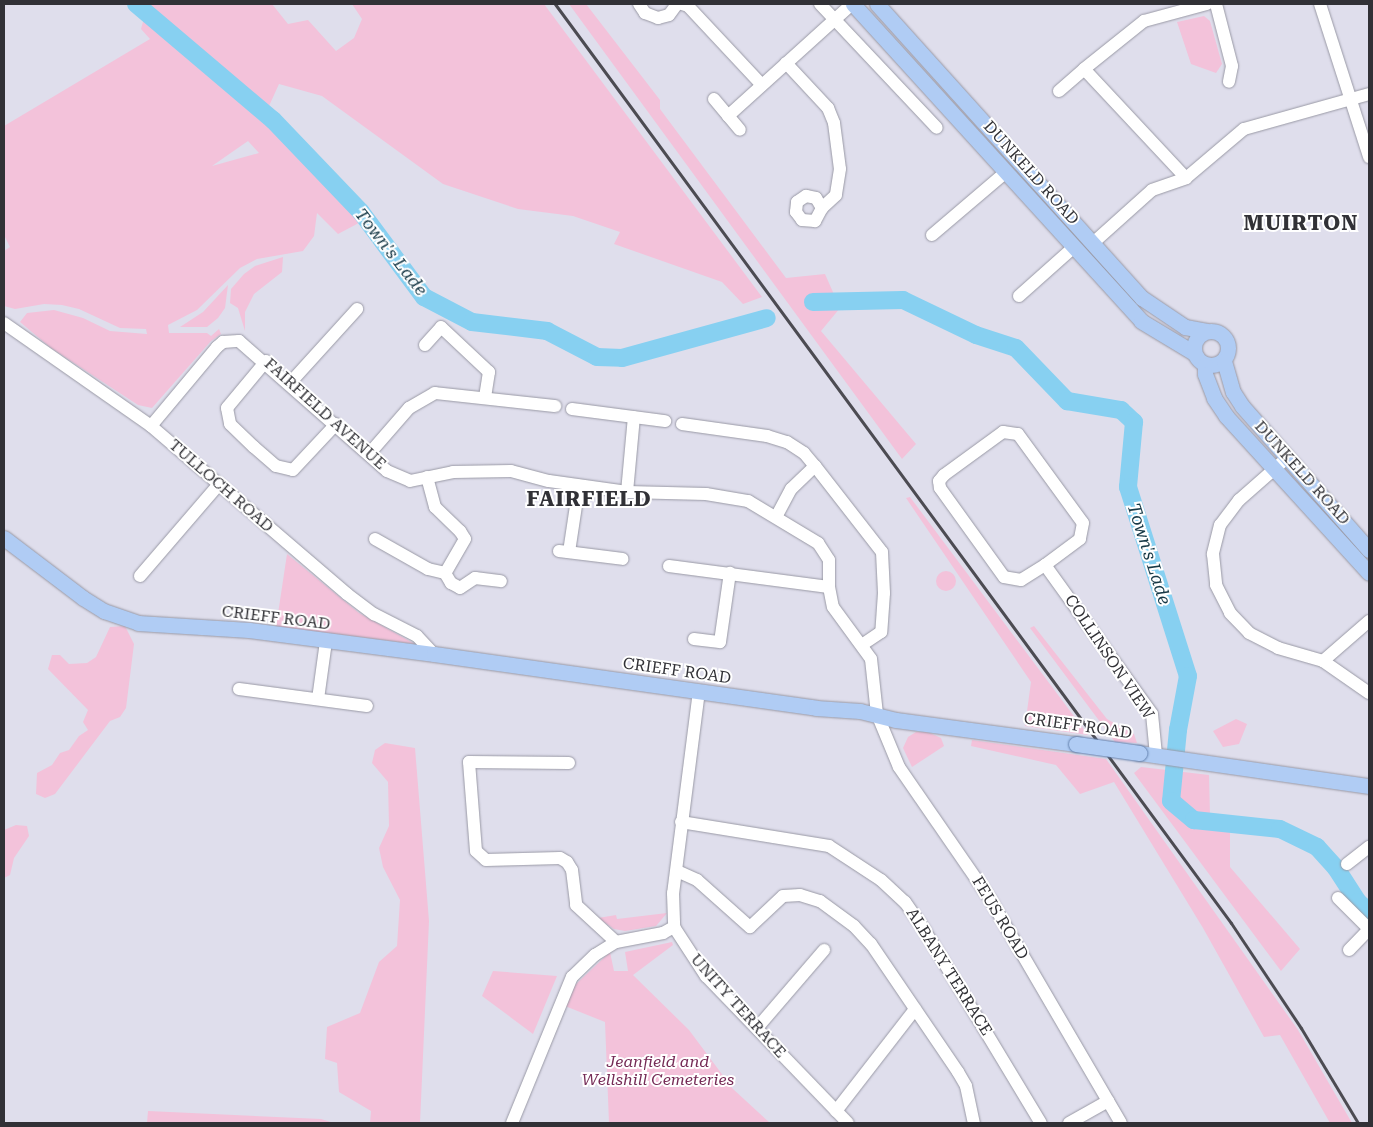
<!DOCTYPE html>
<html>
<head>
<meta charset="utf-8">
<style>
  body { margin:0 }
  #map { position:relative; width:1373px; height:1127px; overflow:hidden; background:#dfdeec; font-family:"Roboto Serif",serif }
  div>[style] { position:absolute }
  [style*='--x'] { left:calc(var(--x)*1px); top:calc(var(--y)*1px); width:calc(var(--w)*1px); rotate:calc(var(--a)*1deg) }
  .green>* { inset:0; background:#f3c2da }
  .round { border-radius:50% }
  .river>* { height:18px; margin:-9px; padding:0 9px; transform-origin:9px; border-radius:9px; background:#87d0f1 }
  .roads { filter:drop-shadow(0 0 1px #9999a5) drop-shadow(0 0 1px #9999a5) }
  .minor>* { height:12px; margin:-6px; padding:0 6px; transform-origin:6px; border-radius:6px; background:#fff }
  .major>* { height:15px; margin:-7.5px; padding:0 7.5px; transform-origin:7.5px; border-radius:7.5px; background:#b0ccf4 }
  .major>.ring { margin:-7.5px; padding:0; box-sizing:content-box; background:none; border:15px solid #b0ccf4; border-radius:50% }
  .rail>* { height:3px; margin:-1.5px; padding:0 1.5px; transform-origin:1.5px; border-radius:1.5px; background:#4c4b52 }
  .bridges { filter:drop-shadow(0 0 1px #6280ad) drop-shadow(0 0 1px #6280ad) }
  .major-bridge>* { height:15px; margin:-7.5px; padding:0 7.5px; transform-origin:7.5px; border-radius:7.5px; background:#b0ccf4 }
  span { translate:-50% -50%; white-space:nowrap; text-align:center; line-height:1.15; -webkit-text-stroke:4px #fff; paint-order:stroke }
  .street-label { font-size:16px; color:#313136 }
  .park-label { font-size:16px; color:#752b56; font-style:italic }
  .water-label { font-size:18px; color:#173947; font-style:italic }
  .district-label { font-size:21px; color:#313136; font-weight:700; letter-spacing:1px }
  .frame { position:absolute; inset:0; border:5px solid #313136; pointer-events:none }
</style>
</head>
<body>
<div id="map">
  <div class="green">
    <div style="clip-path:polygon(evenodd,127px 4px,272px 4px,288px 24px,308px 20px,336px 51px,354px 38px,362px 19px,352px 4px,544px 4px,762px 297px,743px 304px,722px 282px,614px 244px,620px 232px,573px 216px,518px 209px,443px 184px,322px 96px,279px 84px,264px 117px,374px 215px,338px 234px,317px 213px,314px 236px,303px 251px,257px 259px,240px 268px,197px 310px,168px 325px,169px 333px,207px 333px,211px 336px,219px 329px,221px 334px,211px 341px,152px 408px,138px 405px,51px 348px,20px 322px,27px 313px,54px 310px,83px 318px,110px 331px,147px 334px,146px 329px,120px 328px,79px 309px,62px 305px,44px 304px,15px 309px,4px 306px,4px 251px,10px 247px,4px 235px,4px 126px,150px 39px,141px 29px,144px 18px,127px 4px,248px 141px,259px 153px,212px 166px,248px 141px)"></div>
    <div style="clip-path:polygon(569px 4px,586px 4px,660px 100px,660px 109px,786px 278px,825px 274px,840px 308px,821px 331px,916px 444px,902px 459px)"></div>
    <div style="clip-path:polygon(1204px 16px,1210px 21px,1222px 64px,1216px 73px,1191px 64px,1177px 22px)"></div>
    <div style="clip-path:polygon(283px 257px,282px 272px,254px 294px,245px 312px,245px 331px,238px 308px,230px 303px,231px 289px,244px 274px,255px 266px)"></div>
    <div style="clip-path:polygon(228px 285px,225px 308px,218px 318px,207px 327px,180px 327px,203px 312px)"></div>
    <div style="clip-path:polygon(910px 497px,1088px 735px,1025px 726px,1031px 682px,906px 498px)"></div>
    <div style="clip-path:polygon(287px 554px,359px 613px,415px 644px,276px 627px)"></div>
    <div class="round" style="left:936px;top:571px;width:20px;height:20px"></div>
    <div style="clip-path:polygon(125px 626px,134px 644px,126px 708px,120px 717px,110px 721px,55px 794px,45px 798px,36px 794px,37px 773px,52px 765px,60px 753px,69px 750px,79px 736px,88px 730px,83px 722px,88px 710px,48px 669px,52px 655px,60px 655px,69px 664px,87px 663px,96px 657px,110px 627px)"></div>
    <div style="clip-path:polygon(1034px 626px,1107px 719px,1134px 734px,1137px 743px,1115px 742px,1030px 628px)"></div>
    <div style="clip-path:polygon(1236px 719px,1247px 724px,1239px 744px,1223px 747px,1213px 731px)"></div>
    <div style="clip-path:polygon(916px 732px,928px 732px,941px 738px,944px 746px,912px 767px,903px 748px,908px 737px)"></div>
    <div style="clip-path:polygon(972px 740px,1106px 759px,1298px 1030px,1352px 1123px,1330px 1123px,1280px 1035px,1264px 1037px,1203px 928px,1114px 782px,1080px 794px,1056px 765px,971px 746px)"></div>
    <div style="clip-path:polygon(385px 743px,415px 748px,429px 921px,420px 1123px,370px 1123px,371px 1111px,339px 1092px,337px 1063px,325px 1059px,327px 1027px,360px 1013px,379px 962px,397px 946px,400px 900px,383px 867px,379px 848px,389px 826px,388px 782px,372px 763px,375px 750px)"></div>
    <div style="clip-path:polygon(1141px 767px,1209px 775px,1210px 815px,1230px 832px,1230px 867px,1300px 949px,1281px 971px,1134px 773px)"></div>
    <div style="clip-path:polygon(16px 825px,27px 826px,29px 836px,14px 858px,10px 875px,4px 878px,4px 830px)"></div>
    <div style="clip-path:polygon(667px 913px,656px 926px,625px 931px,614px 929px,598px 918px,616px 915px,617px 919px)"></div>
    <div style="clip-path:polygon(672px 942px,673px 945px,633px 975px,689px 1030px,733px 1089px,770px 1123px,609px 1123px,605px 1022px,565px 1006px,575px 985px,610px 952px,614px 971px,628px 971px,625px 952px)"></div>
    <div style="clip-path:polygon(493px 971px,557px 976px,533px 1034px,482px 996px)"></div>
    <div style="clip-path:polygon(148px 1111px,321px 1119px,334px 1123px,147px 1123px)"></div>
  </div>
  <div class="river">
    <div style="--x:136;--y:4;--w:180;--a:40.3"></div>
    <div style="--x:273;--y:120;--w:127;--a:46.3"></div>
    <div style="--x:361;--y:212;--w:106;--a:53.5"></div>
    <div style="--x:424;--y:297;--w:54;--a:27.5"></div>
    <div style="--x:472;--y:322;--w:76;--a:6.8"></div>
    <div style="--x:547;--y:331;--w:56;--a:27.5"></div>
    <div style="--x:597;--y:357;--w:25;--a:2"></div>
    <div style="--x:622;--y:358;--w:150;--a:-15.4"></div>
    <div style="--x:813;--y:302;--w:90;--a:-1.3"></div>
    <div style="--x:903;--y:300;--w:81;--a:25.6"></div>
    <div style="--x:976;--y:335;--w:42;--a:18"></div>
    <div style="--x:1016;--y:348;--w:74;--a:46.1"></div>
    <div style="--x:1067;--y:401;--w:55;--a:9.5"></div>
    <div style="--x:1121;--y:410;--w:18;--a:43"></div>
    <div style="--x:1134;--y:422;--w:65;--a:95.3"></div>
    <div style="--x:1128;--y:487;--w:198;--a:72.4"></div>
    <div style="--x:1188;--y:676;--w:55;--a:100.5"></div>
    <div style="--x:1178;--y:730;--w:71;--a:95.6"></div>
    <div style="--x:1171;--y:801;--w:30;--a:40"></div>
    <div style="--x:1194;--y:820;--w:86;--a:6"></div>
    <div style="--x:1280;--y:829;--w:41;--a:25.9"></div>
    <div style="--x:1317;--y:847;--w:28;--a:48"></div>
    <div style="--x:1336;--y:868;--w:40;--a:57.1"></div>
    <div style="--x:1358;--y:902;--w:15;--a:42"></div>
  </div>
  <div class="roads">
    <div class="minor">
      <div style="--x:639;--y:4;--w:11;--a:56"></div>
      <div style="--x:645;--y:13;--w:14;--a:21"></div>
      <div style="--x:658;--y:18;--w:11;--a:-15"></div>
      <div style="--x:669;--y:15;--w:14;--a:-54"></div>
      <div style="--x:682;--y:4;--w:6;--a:18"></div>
      <div style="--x:688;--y:6;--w:108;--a:46.9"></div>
      <div style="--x:820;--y:4;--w:170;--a:46.7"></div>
      <div style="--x:1216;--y:4;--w:64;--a:75.5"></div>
      <div style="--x:1232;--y:66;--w:16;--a:101"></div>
      <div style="--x:1320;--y:4;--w:161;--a:72.2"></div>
      <div style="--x:786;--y:63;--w:62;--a:47"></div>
      <div style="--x:828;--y:108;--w:16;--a:68"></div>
      <div style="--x:834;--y:123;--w:46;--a:82.6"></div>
      <div style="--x:840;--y:169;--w:26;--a:99"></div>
      <div style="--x:836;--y:195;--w:19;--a:137"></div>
      <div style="--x:822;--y:208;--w:15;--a:118"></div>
      <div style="--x:815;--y:221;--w:13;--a:-176"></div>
      <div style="--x:802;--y:220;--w:10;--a:-127"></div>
      <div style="--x:796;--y:212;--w:10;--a:-84"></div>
      <div style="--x:797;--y:202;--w:11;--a:-34"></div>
      <div style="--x:806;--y:196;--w:10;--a:11"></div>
      <div style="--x:816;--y:198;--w:12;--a:59"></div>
      <div style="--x:1059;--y:91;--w:33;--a:-41"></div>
      <div style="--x:714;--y:99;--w:40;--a:50"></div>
      <div style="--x:728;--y:116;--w:167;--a:-42.1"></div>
      <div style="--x:1186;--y:178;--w:149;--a:-133.1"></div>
      <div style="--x:1084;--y:69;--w:77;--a:-38.7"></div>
      <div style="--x:1144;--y:21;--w:65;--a:-15.1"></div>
      <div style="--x:932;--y:235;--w:97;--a:-40.4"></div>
      <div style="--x:1093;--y:243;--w:79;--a:-41.9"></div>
      <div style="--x:1152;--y:190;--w:36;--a:-19"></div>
      <div style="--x:1186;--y:178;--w:76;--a:-40.2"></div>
      <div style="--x:1244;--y:129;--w:130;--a:-15.6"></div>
      <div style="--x:1019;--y:296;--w:74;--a:-41.7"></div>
      <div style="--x:4;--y:323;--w:179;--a:35"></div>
      <div style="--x:151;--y:426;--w:258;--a:40.6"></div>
      <div style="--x:347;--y:594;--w:34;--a:37"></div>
      <div style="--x:374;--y:614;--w:48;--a:27.1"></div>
      <div style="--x:417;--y:636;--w:25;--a:47"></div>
      <div style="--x:425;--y:345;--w:24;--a:-48"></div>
      <div style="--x:441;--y:327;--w:66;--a:43.2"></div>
      <div style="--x:489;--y:372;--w:25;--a:99"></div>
      <div style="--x:266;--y:361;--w:61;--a:129.7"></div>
      <div style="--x:227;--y:408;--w:16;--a:79"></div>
      <div style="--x:230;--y:424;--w:33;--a:44"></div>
      <div style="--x:254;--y:447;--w:29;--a:41"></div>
      <div style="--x:276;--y:466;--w:17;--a:13"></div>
      <div style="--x:293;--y:470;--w:63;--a:-46.9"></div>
      <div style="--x:290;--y:383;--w:100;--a:-47.8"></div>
      <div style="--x:572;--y:409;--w:94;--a:7.4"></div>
      <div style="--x:682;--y:424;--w:86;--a:8"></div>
      <div style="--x:767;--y:436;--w:21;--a:17"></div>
      <div style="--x:787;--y:442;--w:20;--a:33"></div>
      <div style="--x:804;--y:453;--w:17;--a:50"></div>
      <div style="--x:815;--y:466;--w:33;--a:136"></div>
      <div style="--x:791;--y:489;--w:30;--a:118"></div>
      <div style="--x:151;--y:426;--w:103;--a:-50.1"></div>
      <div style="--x:217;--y:347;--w:8;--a:-40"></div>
      <div style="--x:223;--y:342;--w:16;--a:-4"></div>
      <div style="--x:239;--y:341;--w:197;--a:41.3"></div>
      <div style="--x:387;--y:471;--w:25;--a:23"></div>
      <div style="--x:410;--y:481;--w:44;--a:-11.8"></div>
      <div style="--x:453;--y:472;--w:58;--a:-1"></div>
      <div style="--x:511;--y:471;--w:39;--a:15"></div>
      <div style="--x:549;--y:481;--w:79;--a:8"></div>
      <div style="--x:627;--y:492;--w:79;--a:1.5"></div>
      <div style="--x:706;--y:494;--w:43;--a:9.5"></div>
      <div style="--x:748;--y:501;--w:82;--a:31"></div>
      <div style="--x:818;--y:543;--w:20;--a:57"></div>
      <div style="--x:829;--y:560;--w:27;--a:90"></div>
      <div style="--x:829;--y:587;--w:20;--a:79"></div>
      <div style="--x:833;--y:607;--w:64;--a:53.8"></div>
      <div style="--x:871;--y:659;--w:55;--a:83.8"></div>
      <div style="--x:877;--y:714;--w:57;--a:67.5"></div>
      <div style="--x:899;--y:767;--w:160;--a:55.4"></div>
      <div style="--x:990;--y:899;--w:259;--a:59.7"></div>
      <div style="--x:369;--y:454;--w:61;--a:-49"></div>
      <div style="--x:409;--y:408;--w:30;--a:-30"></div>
      <div style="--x:435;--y:393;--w:121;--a:6.2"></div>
      <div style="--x:1288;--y:457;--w:65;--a:138.7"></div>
      <div style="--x:1239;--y:500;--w:31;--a:127"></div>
      <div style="--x:1220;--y:525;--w:30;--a:104"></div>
      <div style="--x:1213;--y:554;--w:31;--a:84"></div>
      <div style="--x:1216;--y:585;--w:31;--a:63"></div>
      <div style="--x:1230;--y:613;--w:28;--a:46"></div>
      <div style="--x:1249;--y:633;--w:33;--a:27"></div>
      <div style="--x:1278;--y:648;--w:47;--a:16.1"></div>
      <div style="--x:1323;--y:661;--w:56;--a:34.8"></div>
      <div style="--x:815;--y:466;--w:109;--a:52.1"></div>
      <div style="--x:882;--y:552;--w:41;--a:87.2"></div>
      <div style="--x:884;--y:593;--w:39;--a:94"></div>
      <div style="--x:881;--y:632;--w:23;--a:146"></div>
      <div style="--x:427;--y:477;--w:31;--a:75"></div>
      <div style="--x:435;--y:507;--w:35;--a:44"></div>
      <div style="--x:460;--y:531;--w:9;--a:58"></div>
      <div style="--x:465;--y:539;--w:39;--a:120"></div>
      <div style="--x:627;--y:492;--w:75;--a:-84.7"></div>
      <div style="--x:375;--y:539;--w:61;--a:29.5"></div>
      <div style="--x:428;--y:569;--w:17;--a:13"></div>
      <div style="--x:445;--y:573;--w:12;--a:59"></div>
      <div style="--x:451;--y:583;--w:10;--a:29"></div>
      <div style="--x:460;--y:588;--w:18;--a:-34"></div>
      <div style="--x:475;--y:578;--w:26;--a:7"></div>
      <div style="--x:559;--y:551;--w:64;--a:7.1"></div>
      <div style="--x:569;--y:552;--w:67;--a:-81.4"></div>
      <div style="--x:1045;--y:565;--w:28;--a:148"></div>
      <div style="--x:1021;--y:580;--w:17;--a:-170"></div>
      <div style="--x:1004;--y:577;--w:110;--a:-125.7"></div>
      <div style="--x:940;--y:488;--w:7;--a:-98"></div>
      <div style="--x:939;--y:481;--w:8;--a:-50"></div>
      <div style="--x:944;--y:475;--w:73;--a:-36.1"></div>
      <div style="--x:1003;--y:432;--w:15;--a:8"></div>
      <div style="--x:1018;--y:434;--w:110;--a:53.9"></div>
      <div style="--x:1083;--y:523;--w:16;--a:101"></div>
      <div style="--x:1080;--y:539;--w:44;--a:143.4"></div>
      <div style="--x:1045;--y:565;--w:183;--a:54.3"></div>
      <div style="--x:1152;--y:714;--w:41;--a:84.4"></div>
      <div style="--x:669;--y:566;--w:161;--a:7.5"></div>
      <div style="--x:140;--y:576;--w:121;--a:-49.3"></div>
      <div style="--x:694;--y:639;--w:26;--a:7"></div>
      <div style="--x:720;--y:642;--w:70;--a:-81.8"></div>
      <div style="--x:1323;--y:661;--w:61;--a:-41"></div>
      <div style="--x:239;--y:689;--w:129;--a:7.6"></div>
      <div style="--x:699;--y:691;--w:204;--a:97.3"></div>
      <div style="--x:673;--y:893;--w:34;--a:88"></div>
      <div style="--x:674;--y:927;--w:59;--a:56.9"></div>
      <div style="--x:706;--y:976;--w:204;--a:46"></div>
      <div style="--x:318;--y:699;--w:59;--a:-82.1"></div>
      <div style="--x:569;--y:763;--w:100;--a:-179.4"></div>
      <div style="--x:469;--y:762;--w:89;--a:85.5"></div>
      <div style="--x:476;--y:851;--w:13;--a:42"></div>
      <div style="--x:486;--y:860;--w:74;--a:-1.5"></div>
      <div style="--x:560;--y:858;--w:8;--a:30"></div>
      <div style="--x:567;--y:862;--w:9;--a:58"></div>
      <div style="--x:572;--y:870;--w:35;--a:83"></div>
      <div style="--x:576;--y:905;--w:54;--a:42.8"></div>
      <div style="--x:681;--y:822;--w:150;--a:9.2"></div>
      <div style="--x:829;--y:846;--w:62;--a:33.2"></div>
      <div style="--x:881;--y:880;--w:33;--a:43"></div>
      <div style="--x:905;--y:902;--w:35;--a:55"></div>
      <div style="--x:925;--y:931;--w:224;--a:58.9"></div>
      <div style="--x:1347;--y:864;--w:28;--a:-38"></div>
      <div style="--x:677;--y:871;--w:22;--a:24"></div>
      <div style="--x:697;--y:880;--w:71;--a:41.6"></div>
      <div style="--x:750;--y:927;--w:45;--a:-43.2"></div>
      <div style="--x:783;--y:896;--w:17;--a:-3"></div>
      <div style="--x:800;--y:895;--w:21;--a:17"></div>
      <div style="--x:820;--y:901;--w:42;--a:36.3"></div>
      <div style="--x:854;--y:926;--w:25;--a:47"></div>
      <div style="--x:871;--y:944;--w:155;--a:55.8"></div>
      <div style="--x:958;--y:1072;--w:16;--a:60"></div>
      <div style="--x:966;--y:1086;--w:38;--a:78"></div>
      <div style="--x:1338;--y:898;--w:44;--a:45"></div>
      <div style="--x:1349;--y:950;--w:29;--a:-46"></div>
      <div style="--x:757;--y:1028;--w:103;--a:-49.3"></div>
      <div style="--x:836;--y:1111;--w:129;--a:-52.2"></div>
      <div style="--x:512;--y:1123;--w:158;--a:-67.7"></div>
      <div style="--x:572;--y:977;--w:32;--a:-44"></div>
      <div style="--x:595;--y:955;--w:25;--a:-32"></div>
      <div style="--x:616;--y:942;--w:48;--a:-10.8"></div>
      <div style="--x:663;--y:933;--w:13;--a:-29"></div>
      <div style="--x:1069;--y:1123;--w:45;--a:-29.4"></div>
    </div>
    <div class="major">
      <div style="--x:853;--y:4;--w:428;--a:47.7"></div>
      <div style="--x:1141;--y:321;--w:62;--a:31.1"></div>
      <div style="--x:877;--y:4;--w:396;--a:48"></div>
      <div style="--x:1142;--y:298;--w:52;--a:34"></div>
      <div style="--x:1185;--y:327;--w:22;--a:10"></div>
      <div class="ring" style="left:1194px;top:331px;width:19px;height:19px"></div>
      <div style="--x:1224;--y:361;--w:32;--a:74"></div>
      <div style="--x:1233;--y:392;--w:17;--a:57"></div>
      <div style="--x:1242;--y:406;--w:192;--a:48.6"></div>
      <div style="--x:1205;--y:365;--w:9;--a:90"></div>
      <div style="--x:1205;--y:374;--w:26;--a:69"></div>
      <div style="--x:1214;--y:398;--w:22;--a:56"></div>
      <div style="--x:1226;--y:416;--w:212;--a:47.7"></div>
      <div style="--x:4;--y:538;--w:99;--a:37.2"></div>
      <div style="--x:83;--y:598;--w:25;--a:32"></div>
      <div style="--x:104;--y:611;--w:36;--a:19"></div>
      <div style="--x:138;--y:623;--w:111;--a:3.6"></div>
      <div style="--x:249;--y:630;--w:187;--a:7.4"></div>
      <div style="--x:434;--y:654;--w:386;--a:8"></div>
      <div style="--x:816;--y:708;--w:44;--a:3.9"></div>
      <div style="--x:860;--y:711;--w:37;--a:14"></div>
      <div style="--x:896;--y:720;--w:182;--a:7.6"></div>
      <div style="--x:1139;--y:753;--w:232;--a:8.2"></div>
    </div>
  </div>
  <div class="rail">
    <div style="--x:555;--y:4;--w:1141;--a:53.66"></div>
    <div style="--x:1231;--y:923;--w:126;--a:56.3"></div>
    <div style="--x:1301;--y:1028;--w:111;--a:59"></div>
  </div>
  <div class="bridges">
    <div class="major-bridge">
      <div style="--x:1076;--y:744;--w:64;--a:8.1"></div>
    </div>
  </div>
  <div class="street-label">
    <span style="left:1031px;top:173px;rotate:48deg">DUNKELD ROAD</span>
    <span style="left:325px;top:414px;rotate:42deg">FAIRFIELD AVENUE</span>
    <span style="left:1302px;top:473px;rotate:48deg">DUNKELD ROAD</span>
    <span style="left:221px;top:486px;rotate:41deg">TULLOCH ROAD</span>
    <span style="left:276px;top:618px;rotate:7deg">CRIEFF ROAD</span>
    <span style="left:1109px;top:657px;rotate:56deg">COLLINSON VIEW</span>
    <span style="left:677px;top:671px;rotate:8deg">CRIEFF ROAD</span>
    <span style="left:1078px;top:726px;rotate:8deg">CRIEFF ROAD</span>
    <span style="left:1000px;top:918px;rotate:59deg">FEUS ROAD</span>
    <span style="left:949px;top:972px;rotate:58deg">ALBANY TERRACE</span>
    <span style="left:738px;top:1006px;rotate:48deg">UNITY TERRACE</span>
  </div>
  <div class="park-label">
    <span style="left:658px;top:1071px">Jeanfield and<br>Wellshill Cemeteries</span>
  </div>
  <div class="water-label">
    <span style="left:391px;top:252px;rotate:52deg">Town's Lade</span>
    <span style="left:1149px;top:554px;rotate:72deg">Town's Lade</span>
  </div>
  <div class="district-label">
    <span style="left:1301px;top:223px">MUIRTON</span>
    <span style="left:589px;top:499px">FAIRFIELD</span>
  </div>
  <div class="frame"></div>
</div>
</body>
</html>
